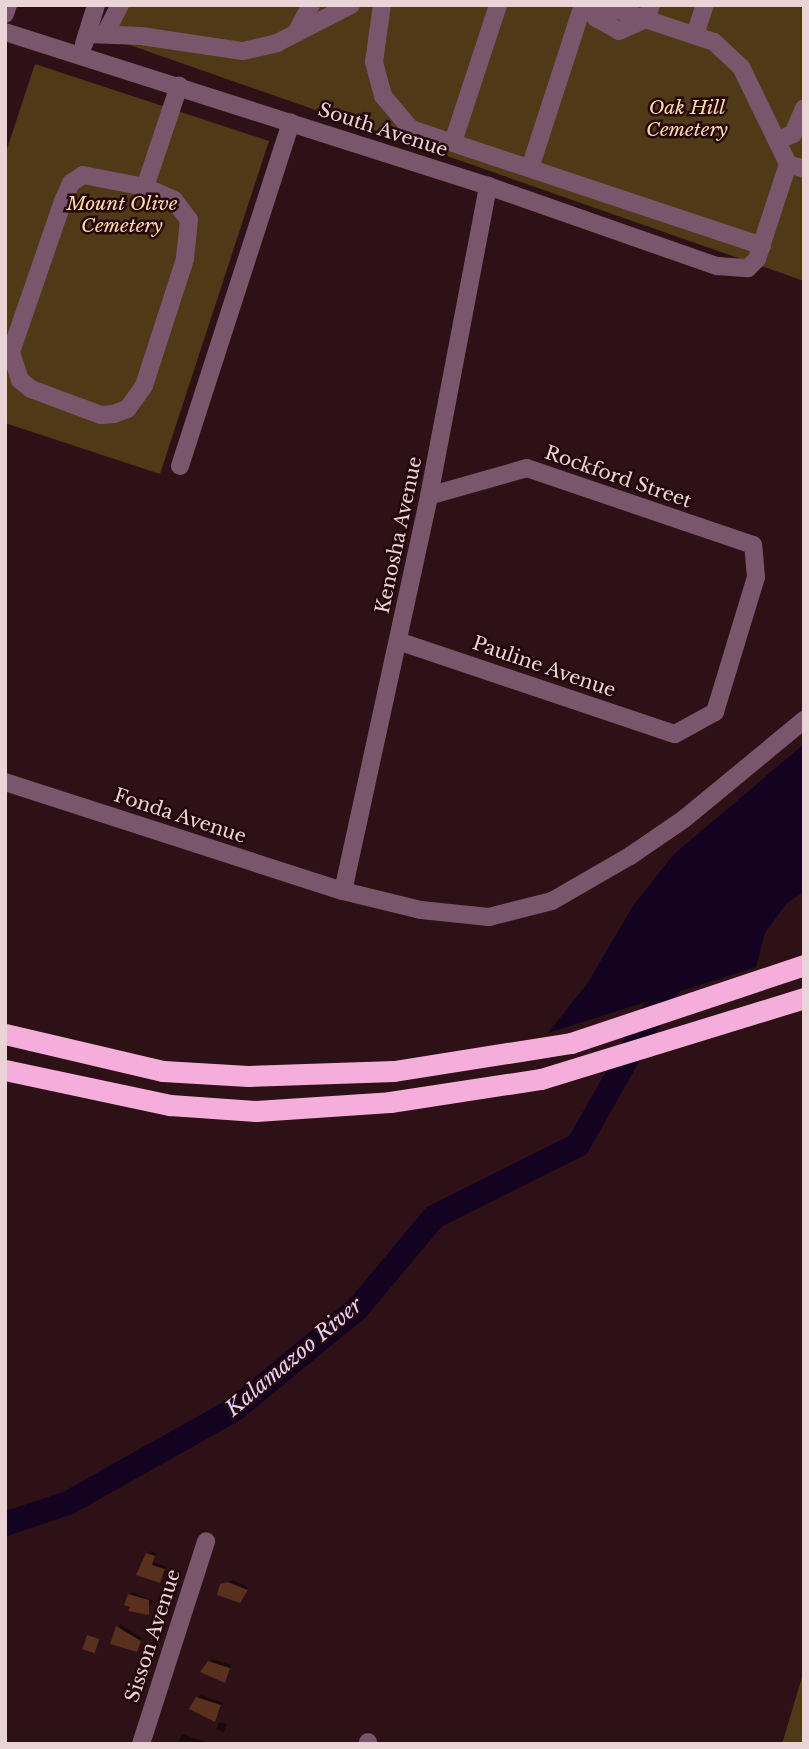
<!DOCTYPE html>
<html>
<head>
<meta charset="utf-8">
<style>
  body { margin:0 }
  #map { position:relative; width:809px; height:1749px; overflow:hidden; background:#2e1116; font-family:"Libre Baskerville",serif }
  div>[style] { position:absolute }
  [style*='--x'] { left:calc(var(--x)*1px); top:calc(var(--y)*1px); width:calc(var(--w)*1px); rotate:calc(var(--a)*1deg) }
  .green>* { inset:0; background:#503917 }
  .water>* { inset:0; background:#130220 }
  .shadow>* { inset:0; background:#0007 }
  .river>* { height:24px; margin:-12px; padding:0 12px; transform-origin:12px; border-radius:12px; background:#130220 }
  .building>* { inset:0; background:#592f1d; transform-origin:0 0 }
  .minor>* { height:18px; margin:-9px; padding:0 9px; transform-origin:9px; border-radius:9px; background:#79566c }
  .highway>* { height:21px; margin:-10.5px; padding:0 10.5px; transform-origin:10.5px; border-radius:10.5px; background:#f5aedc }
  span { translate:-50% -50%; white-space:nowrap; text-align:center; line-height:1.15; -webkit-text-stroke:5px #24080d; paint-order:stroke }
  .park-label { font-size:19px; color:#ffd9a6; font-style:italic }
  .street-label { font-size:19px; color:#ead5d6 }
  .water-label { font-size:21px; color:#e5d0f8; font-style:italic }
  .frame { position:absolute; inset:0; border:7px solid #ead5d6; pointer-events:none }
</style>
</head>
<body>
<div id="map">
  <div class="green">
    <div style="clip-path:polygon(114px 5px,804px 5px,804px 281px,104px 36px)"></div>
    <div style="clip-path:polygon(35px 64px,269px 141px,160px 474px,5px 423px,5px 155px)"></div>
    <div style="clip-path:polygon(804px 1673px,804px 1744px,782px 1744px,803px 1674px)"></div>
  </div>
  <div class="water">
    <div style="clip-path:polygon(804px 744px,804px 891px,786px 904px,765px 933px,756px 967px,548px 1033px,587px 984px,633px 906px,673px 855px)"></div>
  </div>
  <div class="shadow">
    <div style="clip-path:polygon(151px 1551px,156px 1553px,153px 1562px,167px 1567px,160px 1581px,138px 1574px)"></div>
    <div style="clip-path:polygon(232px 1580px,246px 1586px,248px 1592px,222px 1585px)"></div>
    <div style="clip-path:polygon(132px 1592px,153px 1601px,144px 1614px,127px 1604px)"></div>
    <div style="clip-path:polygon(120px 1624px,142px 1638px,137px 1650px,112px 1643px)"></div>
    <div style="clip-path:polygon(212px 1659px,231px 1665px,224px 1681px,209px 1662px)"></div>
    <div style="clip-path:polygon(201px 1695px,223px 1703px,215px 1720px,198px 1698px)"></div>
    <div style="clip-path:polygon(219px 1722px,227px 1724px,224px 1732px,216px 1729px)"></div>
    <div style="clip-path:polygon(182px 1734px,212px 1744px,177px 1744px)"></div>
  </div>
  <div class="river">
    <div style="--x:5;--y:1524;--w:66;--a:-18.4"></div>
    <div style="--x:68;--y:1503;--w:190;--a:-29.3"></div>
    <div style="--x:234;--y:1410;--w:159;--a:-39.4"></div>
    <div style="--x:357;--y:1309;--w:120;--a:-50.1"></div>
    <div style="--x:434;--y:1217;--w:161;--a:-26.6"></div>
    <div style="--x:578;--y:1145;--w:202;--a:-60.4"></div>
  </div>
  <div class="building">
    <div style="clip-path:polygon(146px 1553px,155px 1556px,152px 1565px,165px 1569px,160px 1583px,136px 1575px)"></div>
    <div style="clip-path:polygon(228px 1582px,248px 1590px,240px 1603px,217px 1595px,220px 1584px)"></div>
    <div style="clip-path:polygon(128px 1594px,149px 1600px,149px 1615px,128px 1611px,130px 1607px,124px 1605px)"></div>
    <div style="clip-path:polygon(116px 1626px,141px 1641px,137px 1652px,110px 1644px)"></div>
    <div style="left:87px;top:1635px;width:13px;height:15px;rotate:18deg"></div>
    <div style="clip-path:polygon(208px 1661px,230px 1668px,225px 1683px,200px 1672px)"></div>
    <div style="clip-path:polygon(196px 1697px,221px 1705px,215px 1722px,189px 1709px)"></div>
  </div>
  <div class="minor">
    <div style="--x:382;--y:5;--w:58;--a:98"></div>
    <div style="--x:374;--y:62;--w:35;--a:75"></div>
    <div style="--x:383;--y:96;--w:43;--a:49.7"></div>
    <div style="--x:411;--y:129;--w:370;--a:18.4"></div>
    <div style="--x:589;--y:5;--w:15;--a:62"></div>
    <div style="--x:596;--y:18;--w:26;--a:29"></div>
    <div style="--x:619;--y:31;--w:30;--a:-24"></div>
    <div style="--x:646;--y:19;--w:15;--a:-70"></div>
    <div style="--x:603;--y:5;--w:117;--a:18.4"></div>
    <div style="--x:714;--y:42;--w:37;--a:43"></div>
    <div style="--x:741;--y:67;--w:108;--a:64.1"></div>
    <div style="--x:788;--y:164;--w:17;--a:17"></div>
    <div style="--x:5;--y:14;--w:9;--a:-72"></div>
    <div style="--x:5;--y:32;--w:507;--a:17.68"></div>
    <div style="--x:488;--y:186;--w:243;--a:19.3"></div>
    <div style="--x:717;--y:266;--w:31;--a:4"></div>
    <div style="--x:748;--y:268;--w:13;--a:-45"></div>
    <div style="--x:757;--y:259;--w:100;--a:-71.9"></div>
    <div style="--x:296;--y:33;--w:32;--a:-62"></div>
    <div style="--x:87;--y:34;--w:54;--a:2.1"></div>
    <div style="--x:141;--y:36;--w:103;--a:8.4"></div>
    <div style="--x:243;--y:51;--w:35;--a:-13"></div>
    <div style="--x:277;--y:43;--w:83;--a:-27.2"></div>
    <div style="--x:105;--y:34;--w:33;--a:-63"></div>
    <div style="--x:695;--y:35;--w:32;--a:-72"></div>
    <div style="--x:84;--y:44;--w:41;--a:-72.9"></div>
    <div style="--x:780;--y:139;--w:14;--a:-21"></div>
    <div style="--x:793;--y:134;--w:28;--a:-67"></div>
    <div style="--x:453;--y:142;--w:144;--a:-71.8"></div>
    <div style="--x:530;--y:168;--w:171;--a:-72"></div>
    <div style="--x:83;--y:175;--w:63;--a:11"></div>
    <div style="--x:145;--y:187;--w:32;--a:24"></div>
    <div style="--x:174;--y:200;--w:25;--a:53"></div>
    <div style="--x:189;--y:220;--w:39;--a:96"></div>
    <div style="--x:185;--y:259;--w:133;--a:107.9"></div>
    <div style="--x:144;--y:386;--w:29;--a:126"></div>
    <div style="--x:127;--y:409;--w:14;--a:159"></div>
    <div style="--x:114;--y:414;--w:13;--a:176"></div>
    <div style="--x:101;--y:415;--w:75;--a:-159.6"></div>
    <div style="--x:31;--y:389;--w:14;--a:-141"></div>
    <div style="--x:20;--y:380;--w:29;--a:-108"></div>
    <div style="--x:11;--y:352;--w:160;--a:-71"></div>
    <div style="--x:63;--y:201;--w:20;--a:-66"></div>
    <div style="--x:71;--y:183;--w:14;--a:-34"></div>
    <div style="--x:145;--y:187;--w:107;--a:-71.4"></div>
    <div style="--x:180;--y:466;--w:361;--a:-72.1"></div>
    <div style="--x:398;--y:641;--w:292;--a:18.6"></div>
    <div style="--x:675;--y:734;--w:46;--a:-28.8"></div>
    <div style="--x:715;--y:712;--w:141;--a:-73.1"></div>
    <div style="--x:756;--y:577;--w:32;--a:-95"></div>
    <div style="--x:753;--y:545;--w:239;--a:-161.2"></div>
    <div style="--x:527;--y:468;--w:102;--a:164.1"></div>
    <div style="--x:5;--y:782;--w:355;--a:17.9"></div>
    <div style="--x:343;--y:891;--w:80;--a:13.7"></div>
    <div style="--x:421;--y:910;--w:68;--a:5.9"></div>
    <div style="--x:489;--y:917;--w:65;--a:-14.3"></div>
    <div style="--x:552;--y:901;--w:90;--a:-30"></div>
    <div style="--x:630;--y:856;--w:65;--a:-34.4"></div>
    <div style="--x:684;--y:819;--w:156;--a:-39.5"></div>
    <div style="--x:343;--y:891;--w:404;--a:-77.7"></div>
    <div style="--x:429;--y:496;--w:316;--a:-79.2"></div>
    <div style="--x:141;--y:1744;--w:213;--a:-72.2"></div>
    <div style="--x:368;--y:1744;--w:2;--a:-90"></div>
  </div>
  <div class="highway">
    <div style="--x:5;--y:1034;--w:162;--a:13.2"></div>
    <div style="--x:163;--y:1071;--w:85;--a:3.4"></div>
    <div style="--x:248;--y:1076;--w:146;--a:-2"></div>
    <div style="--x:394;--y:1071;--w:179;--a:-9"></div>
    <div style="--x:571;--y:1043;--w:246;--a:-18.5"></div>
    <div style="--x:5;--y:1070;--w:169;--a:12"></div>
    <div style="--x:170;--y:1105;--w:86;--a:4"></div>
    <div style="--x:256;--y:1111;--w:134;--a:-3.8"></div>
    <div style="--x:390;--y:1102;--w:153;--a:-8.7"></div>
    <div style="--x:541;--y:1079;--w:275;--a:-17.1"></div>
  </div>
  <div class="park-label">
    <span style="left:687px;top:119px">Oak Hill<br>Cemetery</span>
    <span style="left:122px;top:215px">Mount Olive<br>Cemetery</span>
  </div>
  <div class="street-label">
    <span style="left:383px;top:130px;rotate:18deg">South Avenue</span>
    <span style="left:618px;top:477px;rotate:19deg">Rockford Street</span>
    <span style="left:399px;top:535px;rotate:-78deg">Kenosha Avenue</span>
    <span style="left:544px;top:667px;rotate:19deg">Pauline Avenue</span>
    <span style="left:180px;top:816px;rotate:18deg">Fonda Avenue</span>
    <span style="left:153px;top:1636px;rotate:-72deg">Sisson Avenue</span>
  </div>
  <div class="water-label">
    <span style="left:294px;top:1357px;rotate:-40deg">Kalamazoo River</span>
  </div>
  <div class="frame"></div>
</div>
</body>
</html>
